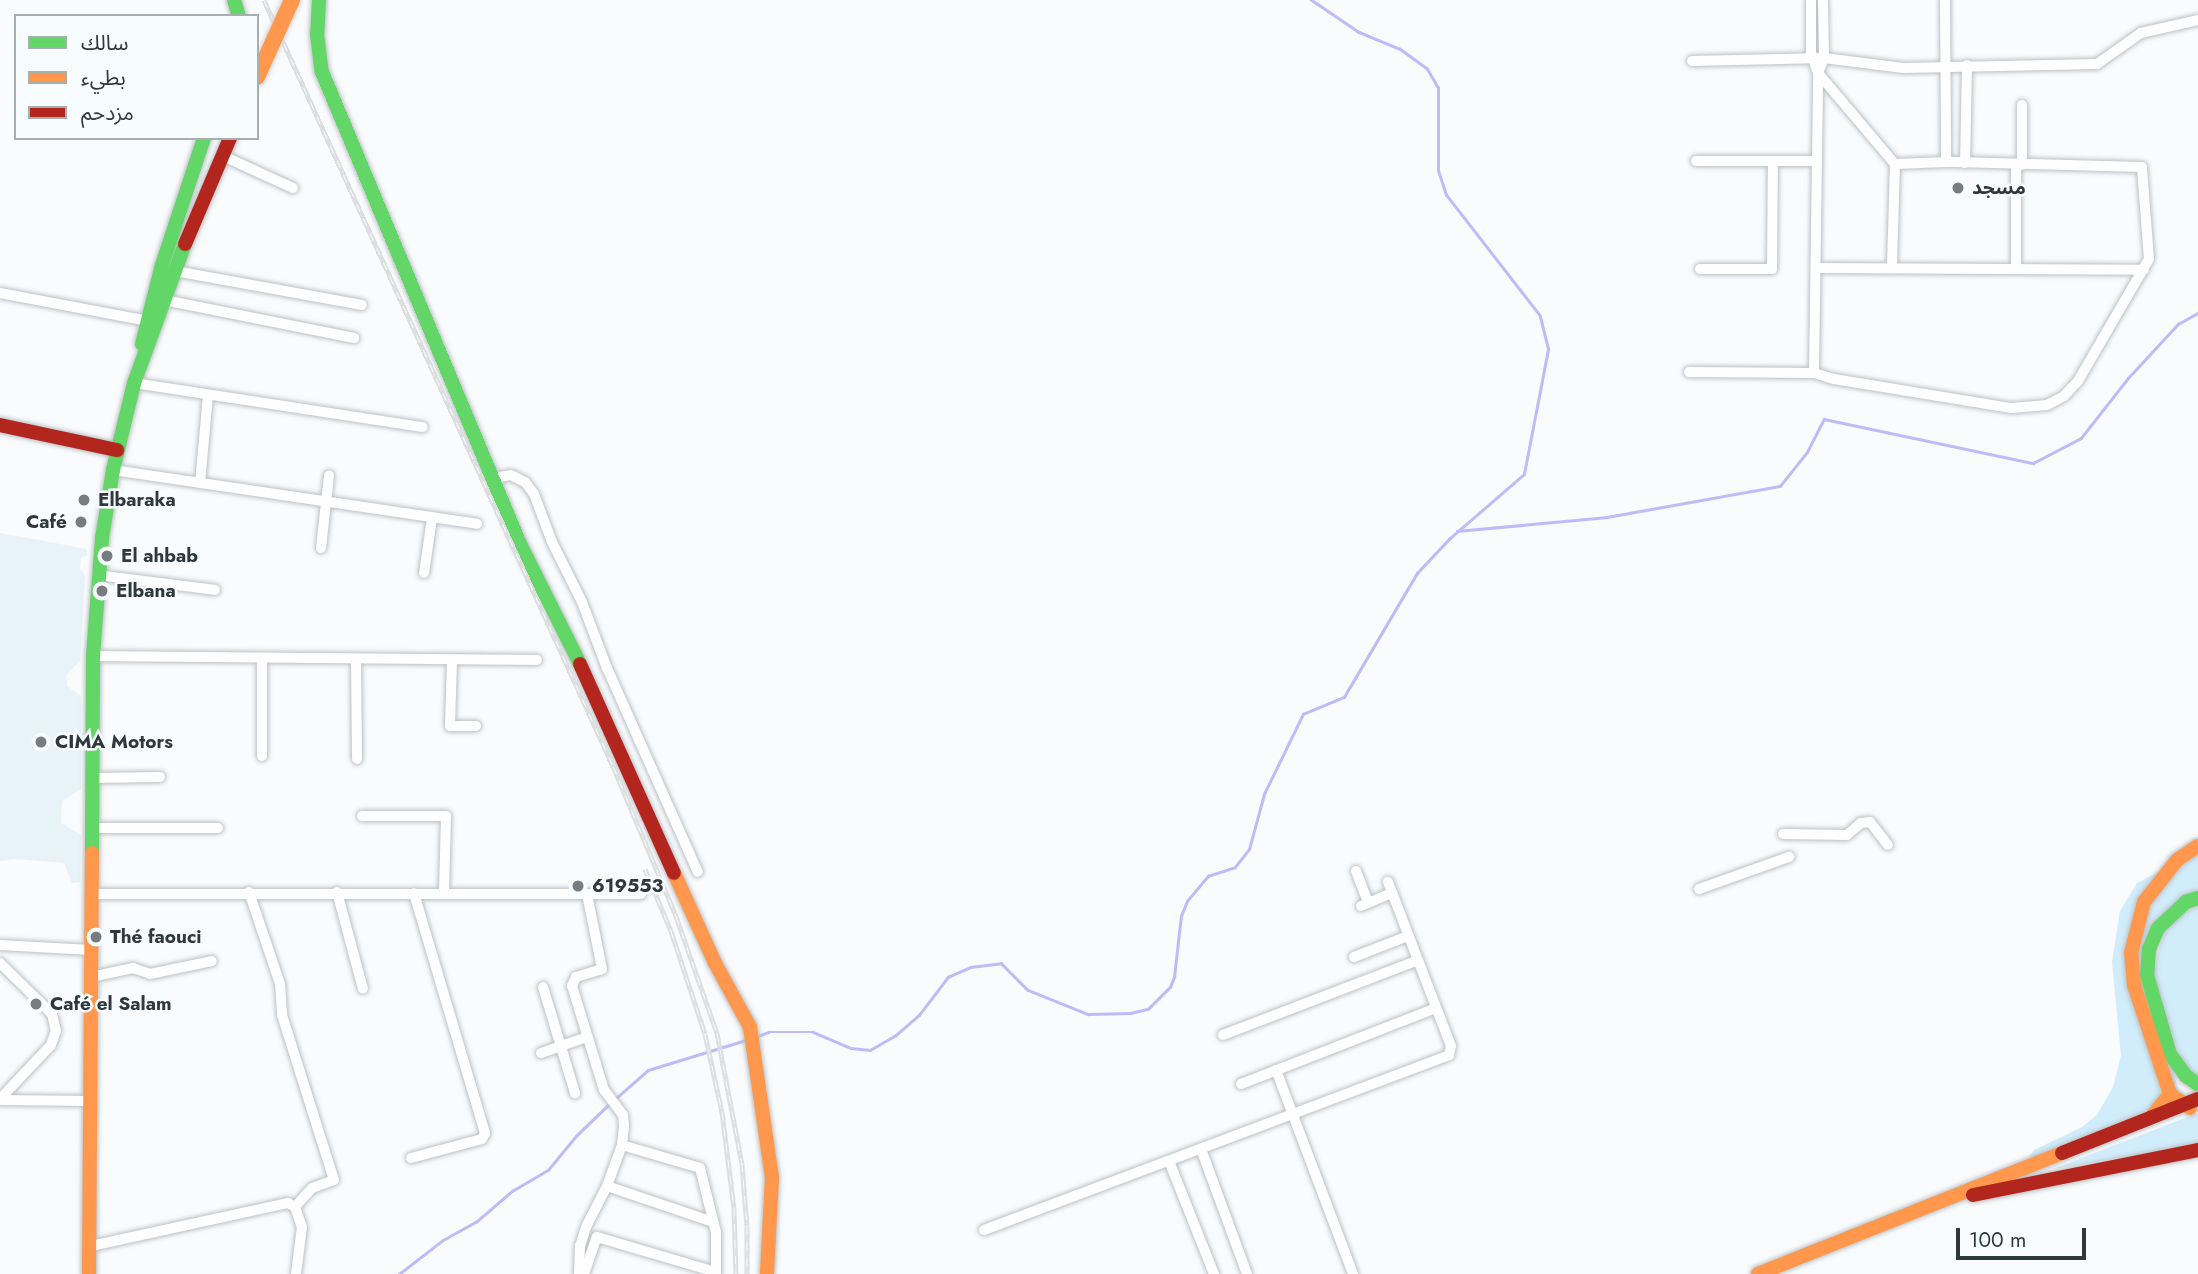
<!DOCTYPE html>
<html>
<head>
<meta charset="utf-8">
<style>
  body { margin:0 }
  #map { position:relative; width:2198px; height:1274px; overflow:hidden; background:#f9fbfd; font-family:Jost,"Noto Sans Arabic",sans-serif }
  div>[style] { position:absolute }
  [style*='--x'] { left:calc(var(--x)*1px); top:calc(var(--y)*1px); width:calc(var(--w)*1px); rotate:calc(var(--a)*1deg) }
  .built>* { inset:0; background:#e7f2f9 }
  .green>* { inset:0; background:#d1ecfb }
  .stream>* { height:2.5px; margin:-1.25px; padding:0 1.25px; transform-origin:1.25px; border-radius:1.25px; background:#bebcf8 }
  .roads { filter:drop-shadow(0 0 2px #bcc1c4) drop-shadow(0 0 2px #bcc1c4) }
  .street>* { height:10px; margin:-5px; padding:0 5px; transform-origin:5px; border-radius:5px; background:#fefeff }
  .fast>* { height:14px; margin:-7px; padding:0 7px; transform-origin:7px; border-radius:7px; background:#63d668 }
  .slow>* { height:14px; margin:-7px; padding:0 7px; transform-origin:7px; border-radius:7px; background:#ff974d }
  .jam>* { height:14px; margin:-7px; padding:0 7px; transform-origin:7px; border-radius:7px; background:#b3261e }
  .rail>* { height:5px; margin-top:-2.5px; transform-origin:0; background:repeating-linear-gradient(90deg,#f7fcff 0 8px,#dddedf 0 16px); box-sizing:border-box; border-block:2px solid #dddedf }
  .bridges { filter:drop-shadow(0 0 2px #d3d6d7) drop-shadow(0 0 2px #d3d6d7) }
  .slow-bridge>* { height:16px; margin:-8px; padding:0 8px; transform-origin:8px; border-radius:8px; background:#ff974d }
  .dots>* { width:19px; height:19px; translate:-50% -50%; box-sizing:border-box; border:4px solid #f7fcff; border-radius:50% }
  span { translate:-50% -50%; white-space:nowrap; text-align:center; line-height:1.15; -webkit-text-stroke:5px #f7fcff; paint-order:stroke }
  .poi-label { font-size:19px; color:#2f383d; font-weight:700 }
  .left { translate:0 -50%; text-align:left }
  .right { translate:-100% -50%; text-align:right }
  .legend { position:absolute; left:14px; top:14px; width:245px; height:126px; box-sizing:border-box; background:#f7fcff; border:2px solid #a7aeb1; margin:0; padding:9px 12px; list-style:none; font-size:21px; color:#2f383d }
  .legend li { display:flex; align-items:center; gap:14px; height:35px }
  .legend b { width:35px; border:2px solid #a7aeb1 }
  .scale { position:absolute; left:1956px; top:1228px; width:130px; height:32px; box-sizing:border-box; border:4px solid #2f383d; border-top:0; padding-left:9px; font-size:21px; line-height:24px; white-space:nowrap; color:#2f383d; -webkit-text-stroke:5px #f7fcff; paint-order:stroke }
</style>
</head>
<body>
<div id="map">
  <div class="built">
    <div style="clip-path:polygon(0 533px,87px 549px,87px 555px,81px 558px,80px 568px,85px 575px,80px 661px,66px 675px,67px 686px,81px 696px,81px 789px,62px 801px,61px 823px,81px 835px,80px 882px,72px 883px,64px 863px,16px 859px,0 861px)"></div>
  </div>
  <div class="green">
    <div style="clip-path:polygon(2198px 852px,2198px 894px,2186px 898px,2162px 917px,2152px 930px,2143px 962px,2143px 982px,2179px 1091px,2176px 1092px,2140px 982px,2137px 956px,2140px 934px,2158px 891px)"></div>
    <div style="clip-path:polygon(2158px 872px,2131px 928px,2161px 1092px,2151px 1109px,2035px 1158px,2029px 1157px,2034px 1150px,2082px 1127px,2097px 1115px,2113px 1087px,2121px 1055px,2112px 962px,2120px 911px,2137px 883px)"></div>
    <div style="clip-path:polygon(2198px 905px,2198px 1076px,2186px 1067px,2179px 1054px,2160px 999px,2154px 971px,2163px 934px,2174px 919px)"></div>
    <div style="clip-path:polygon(2198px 1113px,2198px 1145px,2053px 1169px)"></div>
  </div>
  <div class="stream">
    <div style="--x:1457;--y:531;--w:151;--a:-5.3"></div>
    <div style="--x:1607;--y:517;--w:176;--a:-10.2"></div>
    <div style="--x:1780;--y:486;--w:43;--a:-51.5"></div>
    <div style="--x:1807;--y:452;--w:37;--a:-63"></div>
    <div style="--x:1824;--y:419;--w:214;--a:11.9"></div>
    <div style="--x:2033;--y:463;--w:54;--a:-27.5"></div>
    <div style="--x:2081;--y:438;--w:76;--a:-51.9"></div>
    <div style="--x:2128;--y:378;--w:74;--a:-47.2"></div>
    <div style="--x:2178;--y:324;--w:23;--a:-29"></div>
    <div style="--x:755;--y:1037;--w:15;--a:-20"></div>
    <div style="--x:769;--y:1032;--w:44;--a:0"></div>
    <div style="--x:813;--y:1032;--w:41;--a:22.8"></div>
    <div style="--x:851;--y:1048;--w:19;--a:6"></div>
    <div style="--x:870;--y:1050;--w:30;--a:-30"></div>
    <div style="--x:896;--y:1035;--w:30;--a:-41"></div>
    <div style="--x:919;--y:1015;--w:48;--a:-52.7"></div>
    <div style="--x:948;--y:977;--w:24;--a:-24"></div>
    <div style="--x:970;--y:967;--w:31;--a:-7"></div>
    <div style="--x:1001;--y:963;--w:38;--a:45"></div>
    <div style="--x:1028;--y:990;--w:65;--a:21.8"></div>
    <div style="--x:1088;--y:1014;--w:42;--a:-1.4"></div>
    <div style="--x:1130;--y:1013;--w:18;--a:-13"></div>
    <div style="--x:1148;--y:1009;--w:31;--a:-45"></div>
    <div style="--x:1170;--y:987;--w:11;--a:-68"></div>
    <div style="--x:1174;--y:977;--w:61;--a:-83.5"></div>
    <div style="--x:1181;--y:916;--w:16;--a:-68"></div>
    <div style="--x:1187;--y:901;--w:33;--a:-50"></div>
    <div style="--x:1208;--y:876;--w:28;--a:-18"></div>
    <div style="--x:1235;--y:867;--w:23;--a:-52"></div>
    <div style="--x:1249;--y:849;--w:57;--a:-74.7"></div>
    <div style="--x:1264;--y:794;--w:89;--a:-64"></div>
    <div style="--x:1303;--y:714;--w:44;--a:-22.5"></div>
    <div style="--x:1344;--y:697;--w:144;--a:-59.5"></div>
    <div style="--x:1417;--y:573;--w:47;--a:-46.7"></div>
    <div style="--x:1449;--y:539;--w:99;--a:-40.9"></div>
    <div style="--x:1524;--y:474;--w:127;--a:-79.1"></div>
    <div style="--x:1548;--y:349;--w:34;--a:-104"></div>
    <div style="--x:1540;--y:316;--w:153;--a:-127.8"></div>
    <div style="--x:1446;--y:195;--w:26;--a:-108"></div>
    <div style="--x:1438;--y:170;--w:82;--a:-90"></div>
    <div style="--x:1438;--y:88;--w:22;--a:-120"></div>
    <div style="--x:1427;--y:69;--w:34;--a:-144"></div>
    <div style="--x:1399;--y:49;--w:44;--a:-157.5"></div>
    <div style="--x:1358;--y:32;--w:57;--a:-145.8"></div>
    <div style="--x:614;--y:1100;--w:45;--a:-41.4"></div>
    <div style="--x:648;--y:1070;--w:102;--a:-17"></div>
    <div style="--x:399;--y:1274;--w:56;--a:-37.7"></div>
    <div style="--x:443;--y:1240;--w:38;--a:-29"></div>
    <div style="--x:476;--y:1222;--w:48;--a:-40.7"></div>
    <div style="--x:512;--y:1191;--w:42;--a:-30.3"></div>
    <div style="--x:548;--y:1170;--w:44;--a:-50.5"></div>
    <div style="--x:576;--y:1136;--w:46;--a:-44.1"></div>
  </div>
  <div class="roads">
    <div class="street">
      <div style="--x:1811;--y:0;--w:52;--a:90"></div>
      <div style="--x:1811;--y:52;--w:22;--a:72"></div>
      <div style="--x:1818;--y:73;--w:119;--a:49.8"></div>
      <div style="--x:1895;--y:164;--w:103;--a:91.7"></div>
      <div style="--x:1945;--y:0;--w:162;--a:89.6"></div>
      <div style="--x:1692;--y:61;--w:132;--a:-1.3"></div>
      <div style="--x:1824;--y:58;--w:80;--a:7.2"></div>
      <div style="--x:1903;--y:68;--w:194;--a:-1.2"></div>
      <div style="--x:2097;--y:64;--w:54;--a:-35.2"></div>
      <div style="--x:2141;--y:33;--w:58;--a:-12.8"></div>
      <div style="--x:223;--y:156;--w:77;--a:24.6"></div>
      <div style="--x:1696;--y:161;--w:121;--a:0"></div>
      <div style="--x:1965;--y:163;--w:98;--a:-88.8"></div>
      <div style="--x:2022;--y:165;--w:60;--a:-90"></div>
      <div style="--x:1816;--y:268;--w:328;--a:0.3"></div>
      <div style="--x:2016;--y:268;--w:103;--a:-90"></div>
      <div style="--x:1700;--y:269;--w:72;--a:0"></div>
      <div style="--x:1772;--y:269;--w:106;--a:-89.5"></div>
      <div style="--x:175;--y:271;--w:190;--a:10.3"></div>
      <div style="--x:0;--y:293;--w:151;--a:10.7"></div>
      <div style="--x:164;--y:300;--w:194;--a:11.3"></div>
      <div style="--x:1689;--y:372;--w:125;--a:0.5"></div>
      <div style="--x:1814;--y:373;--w:21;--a:17"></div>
      <div style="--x:1834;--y:379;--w:180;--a:9.3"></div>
      <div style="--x:2012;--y:408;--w:35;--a:-5"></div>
      <div style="--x:2047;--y:405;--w:19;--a:-28"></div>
      <div style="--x:2064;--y:396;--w:21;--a:-47"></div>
      <div style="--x:2078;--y:381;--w:141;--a:-59.8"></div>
      <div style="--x:2149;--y:259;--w:92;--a:-94.4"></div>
      <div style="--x:2142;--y:167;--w:196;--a:-178.5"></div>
      <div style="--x:1946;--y:162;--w:51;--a:177.8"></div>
      <div style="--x:1814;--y:373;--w:300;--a:-89.2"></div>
      <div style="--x:1818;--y:73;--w:16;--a:-68"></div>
      <div style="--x:1824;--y:58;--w:58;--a:-91"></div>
      <div style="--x:134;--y:383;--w:292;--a:8.7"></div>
      <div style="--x:113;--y:470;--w:368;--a:8.4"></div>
      <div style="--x:493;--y:478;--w:18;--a:-9"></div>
      <div style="--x:511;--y:475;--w:16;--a:27"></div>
      <div style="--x:525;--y:482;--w:15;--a:53"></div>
      <div style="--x:534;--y:494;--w:51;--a:69.4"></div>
      <div style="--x:552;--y:542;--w:67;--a:63.4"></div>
      <div style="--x:582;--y:602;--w:71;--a:69.3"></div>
      <div style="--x:607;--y:668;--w:223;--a:66"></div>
      <div style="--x:200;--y:483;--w:88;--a:-84.8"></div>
      <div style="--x:321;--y:548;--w:73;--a:-83.7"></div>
      <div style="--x:424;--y:573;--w:56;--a:-81.7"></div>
      <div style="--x:97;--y:575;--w:119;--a:7.2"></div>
      <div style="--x:93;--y:656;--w:444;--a:0.5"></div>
      <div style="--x:262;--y:658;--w:98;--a:90"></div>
      <div style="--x:356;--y:659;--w:100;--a:89.4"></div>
      <div style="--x:452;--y:661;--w:65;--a:91.8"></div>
      <div style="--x:450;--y:726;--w:26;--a:0"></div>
      <div style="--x:93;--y:778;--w:67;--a:-0.9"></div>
      <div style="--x:362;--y:816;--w:84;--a:0"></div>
      <div style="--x:446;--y:816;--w:77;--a:91.5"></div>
      <div style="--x:93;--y:828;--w:125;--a:0"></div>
      <div style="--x:1783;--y:834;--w:64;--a:0.9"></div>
      <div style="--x:1847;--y:835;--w:18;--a:-41"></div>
      <div style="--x:1861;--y:823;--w:9;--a:-6"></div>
      <div style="--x:1870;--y:822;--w:29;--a:52"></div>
      <div style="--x:1356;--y:871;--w:34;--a:69"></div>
      <div style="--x:1699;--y:889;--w:96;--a:-19.6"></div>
      <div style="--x:249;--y:892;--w:97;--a:71.4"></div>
      <div style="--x:280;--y:984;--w:31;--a:86"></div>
      <div style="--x:282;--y:1015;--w:173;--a:72.5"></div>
      <div style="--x:334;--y:1180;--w:23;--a:160"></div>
      <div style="--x:312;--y:1188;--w:25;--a:132"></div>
      <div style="--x:337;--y:892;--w:100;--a:75"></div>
      <div style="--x:92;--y:894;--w:549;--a:0"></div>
      <div style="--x:1361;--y:906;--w:34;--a:-23"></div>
      <div style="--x:0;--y:945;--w:91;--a:3.1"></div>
      <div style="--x:1354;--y:957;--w:58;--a:-21.3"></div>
      <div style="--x:0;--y:963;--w:73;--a:44.4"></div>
      <div style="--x:52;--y:1014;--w:17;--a:77"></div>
      <div style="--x:56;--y:1031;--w:15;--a:110"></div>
      <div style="--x:51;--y:1045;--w:74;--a:133.4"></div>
      <div style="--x:91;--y:977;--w:43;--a:-12.1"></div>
      <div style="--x:133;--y:968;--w:18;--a:19"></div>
      <div style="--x:150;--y:974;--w:63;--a:-11.8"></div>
      <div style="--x:543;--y:987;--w:111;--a:73.2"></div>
      <div style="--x:1223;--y:1035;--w:209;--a:-21"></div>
      <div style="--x:541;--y:1053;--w:49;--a:-19.2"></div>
      <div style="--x:1276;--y:1070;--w:218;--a:69.3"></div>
      <div style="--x:1241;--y:1084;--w:209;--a:-21.3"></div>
      <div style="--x:0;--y:1100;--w:91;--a:0.6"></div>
      <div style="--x:622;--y:1145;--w:81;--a:16.4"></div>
      <div style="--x:700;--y:1168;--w:66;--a:76"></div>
      <div style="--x:716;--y:1232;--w:42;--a:90"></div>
      <div style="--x:1201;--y:1149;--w:133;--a:69.8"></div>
      <div style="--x:411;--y:1158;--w:73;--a:-15"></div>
      <div style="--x:482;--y:1139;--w:7;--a:-63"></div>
      <div style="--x:485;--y:1133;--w:250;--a:-106.5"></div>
      <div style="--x:1169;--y:1161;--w:122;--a:68.3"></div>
      <div style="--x:607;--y:1186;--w:112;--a:18.8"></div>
      <div style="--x:984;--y:1230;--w:497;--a:-20.6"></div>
      <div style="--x:1449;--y:1055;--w:9;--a:-77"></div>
      <div style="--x:1451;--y:1046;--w:176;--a:-111"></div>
      <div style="--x:91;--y:1246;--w:202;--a:-12.3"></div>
      <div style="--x:288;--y:1203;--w:8;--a:30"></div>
      <div style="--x:295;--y:1207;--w:21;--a:71"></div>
      <div style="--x:302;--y:1227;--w:47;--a:97.3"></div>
      <div style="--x:579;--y:1274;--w:28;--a:-88"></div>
      <div style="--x:580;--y:1246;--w:22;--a:-72"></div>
      <div style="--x:587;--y:1225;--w:44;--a:-62.9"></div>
      <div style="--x:607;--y:1186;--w:44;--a:-69.9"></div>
      <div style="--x:622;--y:1145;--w:19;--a:-84"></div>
      <div style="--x:624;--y:1126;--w:11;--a:-95"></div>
      <div style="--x:623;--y:1115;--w:31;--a:-127"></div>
      <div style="--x:604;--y:1090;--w:109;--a:-107.1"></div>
      <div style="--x:572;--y:986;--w:10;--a:-66"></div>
      <div style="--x:576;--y:977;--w:27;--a:-17"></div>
      <div style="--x:602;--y:969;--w:76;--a:-101.3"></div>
      <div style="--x:584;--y:1274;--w:39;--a:-71"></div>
      <div style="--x:597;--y:1237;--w:124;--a:16.4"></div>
    </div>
    <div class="fast">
      <div style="--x:234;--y:0;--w:17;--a:73"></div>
      <div style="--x:319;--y:0;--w:34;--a:93"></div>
      <div style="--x:317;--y:34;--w:38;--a:83"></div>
      <div style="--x:322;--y:72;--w:512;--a:67.24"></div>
      <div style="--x:520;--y:544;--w:134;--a:63.4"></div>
      <div style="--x:142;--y:344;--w:81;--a:-75.8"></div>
      <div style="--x:162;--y:265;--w:134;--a:-71.7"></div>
      <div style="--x:92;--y:853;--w:197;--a:-89.7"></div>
      <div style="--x:93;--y:656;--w:118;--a:-85.6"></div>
      <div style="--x:102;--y:538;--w:69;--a:-80.8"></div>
      <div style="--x:113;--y:470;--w:89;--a:-76.4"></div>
      <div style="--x:134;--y:383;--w:148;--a:-69.9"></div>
      <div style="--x:2198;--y:898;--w:13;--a:162"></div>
      <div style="--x:2186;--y:902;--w:38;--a:137"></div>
      <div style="--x:2158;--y:928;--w:23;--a:113"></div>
      <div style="--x:2149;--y:949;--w:26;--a:94"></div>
      <div style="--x:2147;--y:975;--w:82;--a:73.8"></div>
      <div style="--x:2170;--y:1054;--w:27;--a:54"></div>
      <div style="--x:2186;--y:1076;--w:14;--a:34"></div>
    </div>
    <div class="slow">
      <div style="--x:674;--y:873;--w:99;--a:65.5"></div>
      <div style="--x:715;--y:963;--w:73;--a:61.3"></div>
      <div style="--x:750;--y:1027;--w:152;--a:81.7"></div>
      <div style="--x:772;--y:1177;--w:97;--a:93"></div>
      <div style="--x:2190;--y:1108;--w:24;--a:-145"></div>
      <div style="--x:2170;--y:1094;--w:115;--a:-108.3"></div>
      <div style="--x:2134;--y:985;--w:32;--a:-95"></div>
      <div style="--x:2131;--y:953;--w:53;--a:-75.7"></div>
      <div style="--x:2144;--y:902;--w:53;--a:-51.8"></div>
      <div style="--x:2177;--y:860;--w:25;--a:-34"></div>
      <div style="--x:2153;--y:1115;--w:27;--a:-51"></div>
      <div style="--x:89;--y:1274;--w:421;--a:-89.6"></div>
      <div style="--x:1758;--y:1274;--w:327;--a:-21.7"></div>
    </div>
    <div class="jam">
      <div style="--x:185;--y:244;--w:115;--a:-67"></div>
      <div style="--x:0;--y:425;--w:120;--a:12.1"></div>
      <div style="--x:580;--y:664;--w:229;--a:65.8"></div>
      <div style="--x:2062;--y:1153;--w:146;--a:-21.7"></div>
      <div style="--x:1973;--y:1195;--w:229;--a:-11.3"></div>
    </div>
  </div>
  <div class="rail">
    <div style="--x:264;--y:0;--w:842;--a:65.51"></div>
    <div style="--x:613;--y:766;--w:163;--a:67.2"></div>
    <div style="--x:676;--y:916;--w:124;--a:70.7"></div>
    <div style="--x:717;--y:1033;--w:133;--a:79.2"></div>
    <div style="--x:742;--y:1164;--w:62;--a:85.4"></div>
    <div style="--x:747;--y:1226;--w:48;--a:90"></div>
    <div style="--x:645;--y:869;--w:67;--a:67.2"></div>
    <div style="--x:671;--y:931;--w:108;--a:71.7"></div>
    <div style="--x:705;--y:1034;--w:80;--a:77.7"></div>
    <div style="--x:722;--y:1112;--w:97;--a:82.9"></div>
    <div style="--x:734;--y:1208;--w:66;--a:88.3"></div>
  </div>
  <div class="bridges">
    <div class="slow-bridge">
      <div style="--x:257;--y:77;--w:85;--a:-65.6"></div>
    </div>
  </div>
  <div class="dots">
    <div style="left:1958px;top:188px;background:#767c80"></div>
    <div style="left:84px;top:500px;background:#767c80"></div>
    <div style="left:81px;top:522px;background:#767c80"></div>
    <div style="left:107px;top:556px;background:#767c80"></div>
    <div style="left:102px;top:591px;background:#767c80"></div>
    <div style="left:41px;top:742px;background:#767c80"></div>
    <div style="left:578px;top:886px;background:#767c80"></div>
    <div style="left:96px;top:937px;background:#767c80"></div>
    <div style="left:36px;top:1004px;background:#767c80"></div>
  </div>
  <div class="poi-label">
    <span class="left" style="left:1972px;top:188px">مسجد</span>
    <span class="left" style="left:98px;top:500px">Elbaraka</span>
    <span class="right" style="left:67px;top:522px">Café</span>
    <span class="left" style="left:121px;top:556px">El ahbab</span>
    <span class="left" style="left:116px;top:591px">Elbana</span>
    <span class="left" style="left:55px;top:742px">CIMA Motors</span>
    <span class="left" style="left:592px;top:886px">619553</span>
    <span class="left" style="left:110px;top:937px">Thé faouci</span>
    <span class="left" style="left:50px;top:1004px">Café el Salam</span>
  </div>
  <ul class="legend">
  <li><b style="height:9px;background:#63d668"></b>سالك</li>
  <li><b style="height:9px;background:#ff974d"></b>بطيء</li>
  <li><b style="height:9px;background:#b3261e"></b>مزدحم</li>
  </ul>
  <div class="scale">100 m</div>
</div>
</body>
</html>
